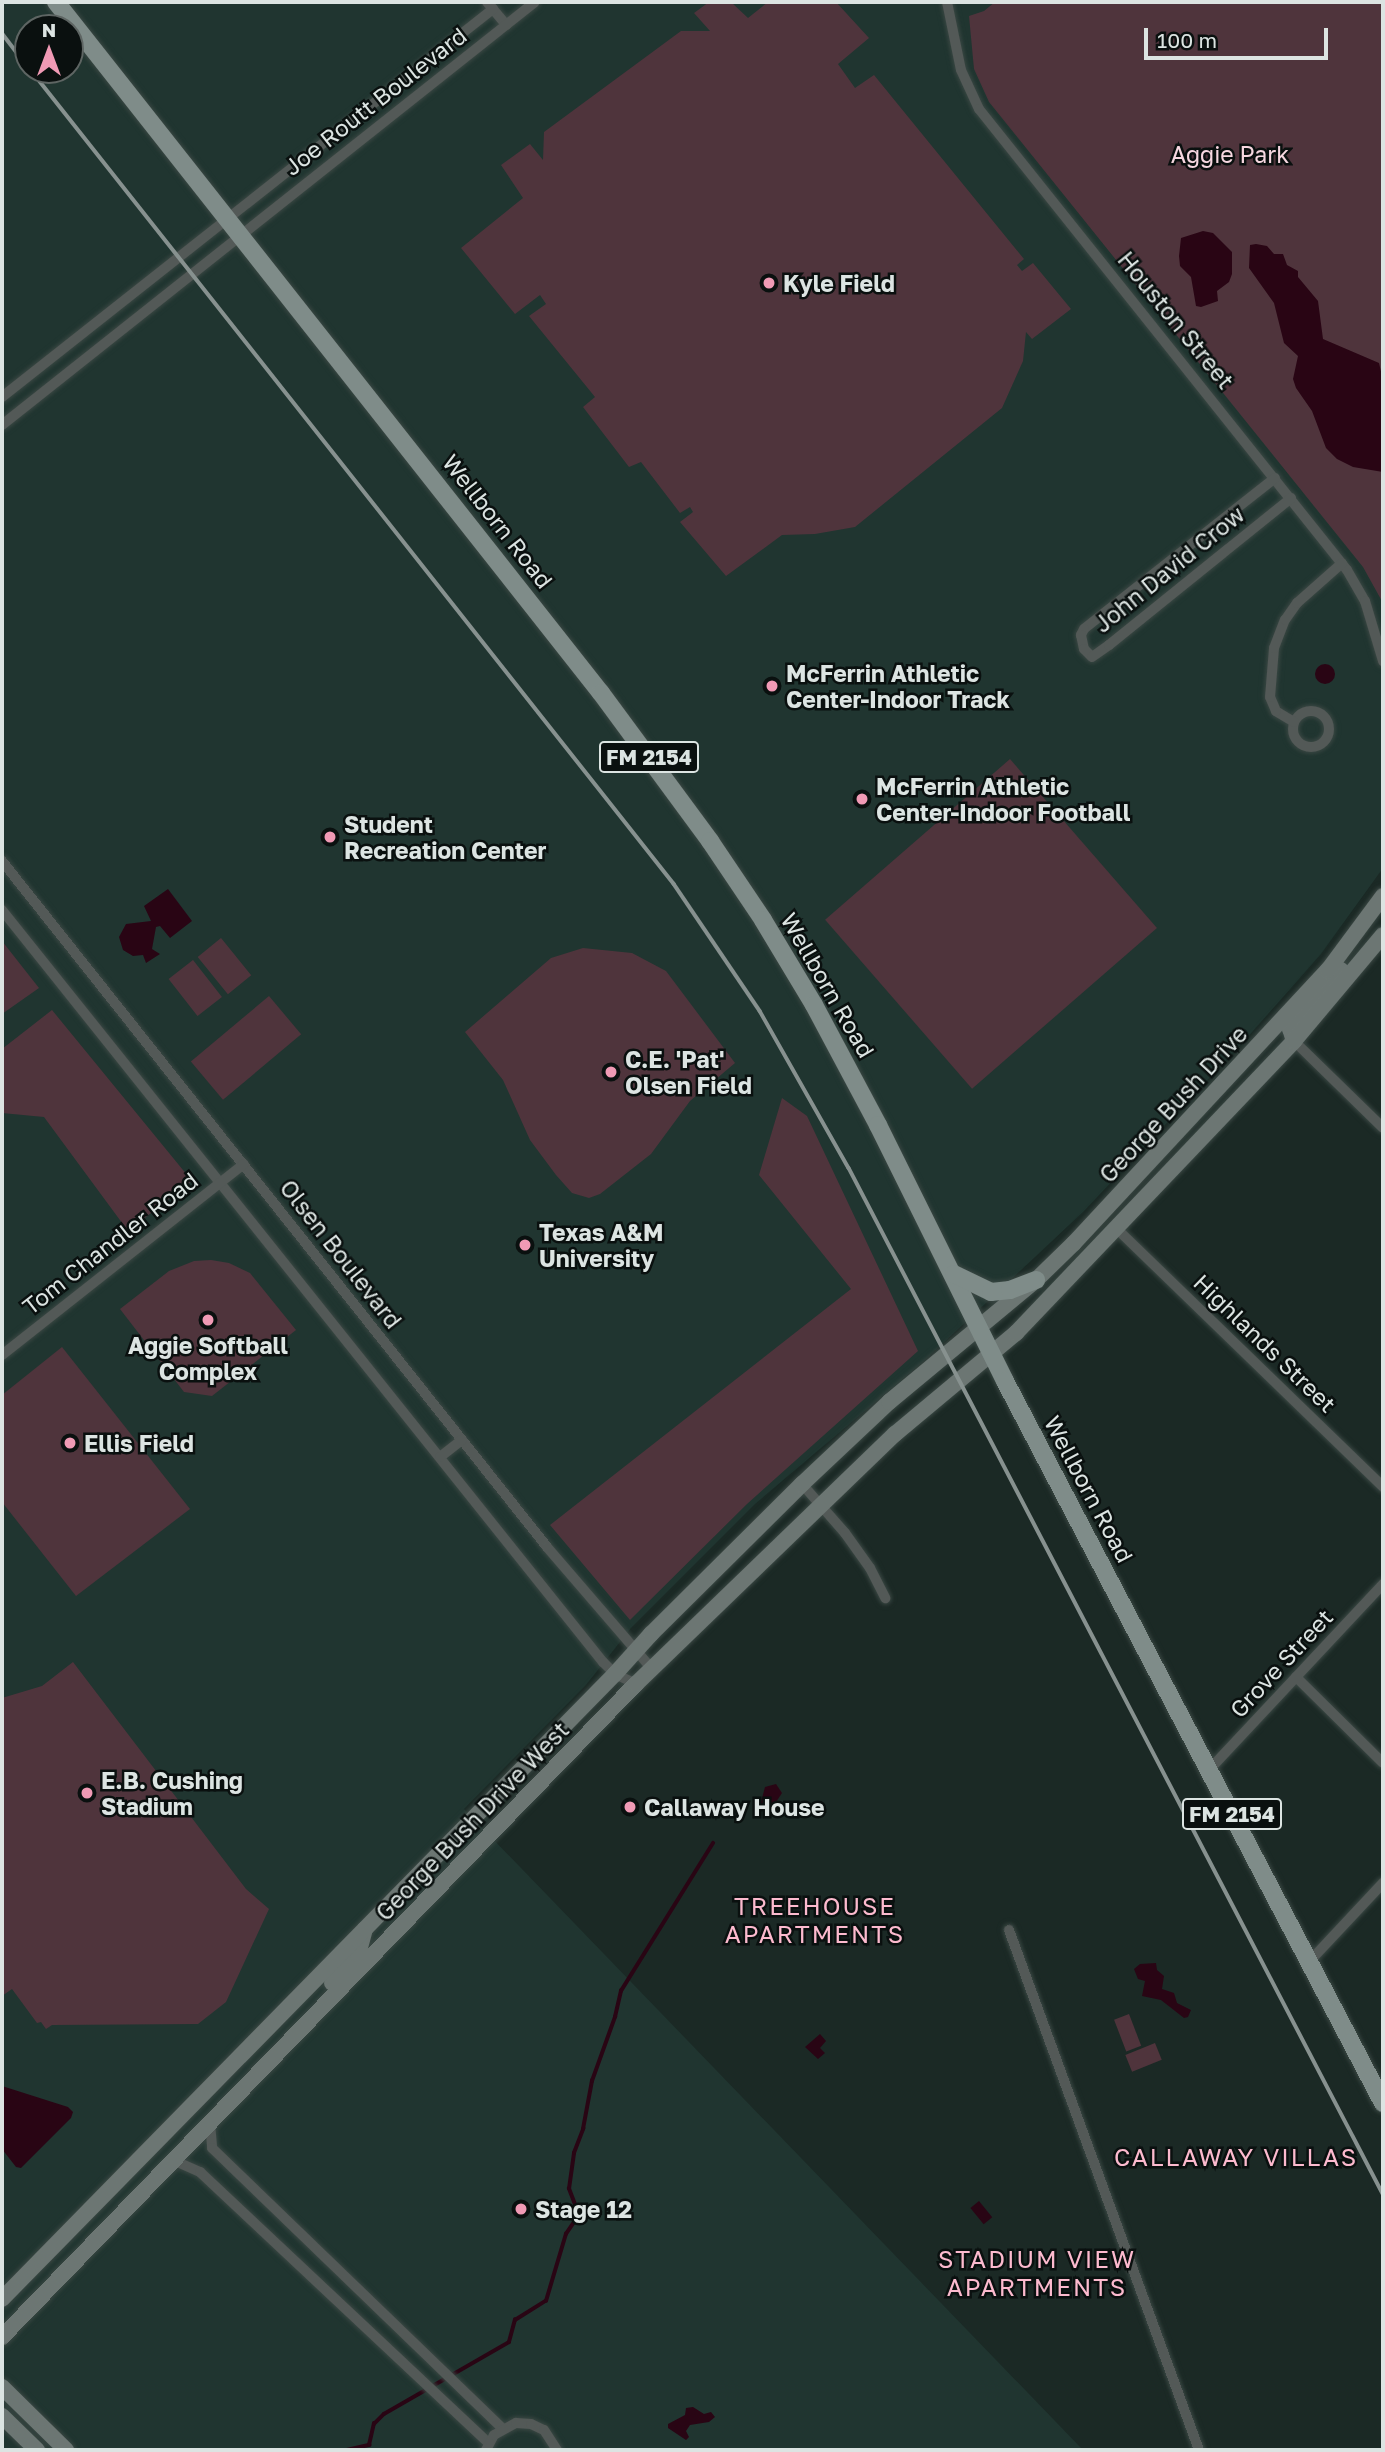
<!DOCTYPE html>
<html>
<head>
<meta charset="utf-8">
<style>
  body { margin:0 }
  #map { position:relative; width:1385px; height:2452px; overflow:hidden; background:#1b2925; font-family:"Golos Text",sans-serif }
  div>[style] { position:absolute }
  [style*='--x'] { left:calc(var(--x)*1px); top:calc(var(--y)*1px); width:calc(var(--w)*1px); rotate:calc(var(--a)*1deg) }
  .built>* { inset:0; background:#203530 }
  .green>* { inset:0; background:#4f343c; transform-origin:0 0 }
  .water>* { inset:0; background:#290514; transform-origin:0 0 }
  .round { border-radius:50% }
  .stream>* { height:3.5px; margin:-1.75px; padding:0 1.75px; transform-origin:1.75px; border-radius:1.75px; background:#290514 }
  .roads { filter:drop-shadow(0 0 2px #3a4743) drop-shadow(0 0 2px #3a4743) }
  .street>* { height:10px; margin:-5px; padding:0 5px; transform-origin:5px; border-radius:5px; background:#535957 }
  .street>.ring { margin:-5px; padding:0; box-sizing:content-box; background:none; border:10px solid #535957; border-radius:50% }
  .secondary>* { height:16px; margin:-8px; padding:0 8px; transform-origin:8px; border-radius:8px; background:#6c7673 }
  .primary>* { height:18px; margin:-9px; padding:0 9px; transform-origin:9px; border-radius:9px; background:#7f8c89 }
  .rail>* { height:3.5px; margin:-1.75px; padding:0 1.75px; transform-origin:1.75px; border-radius:1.75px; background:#87918f }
  .dots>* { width:19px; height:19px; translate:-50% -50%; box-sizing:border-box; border:4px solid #0a100f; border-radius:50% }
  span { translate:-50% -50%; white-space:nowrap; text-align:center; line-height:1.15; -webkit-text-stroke:5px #0a100f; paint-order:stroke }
  .shield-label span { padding:2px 5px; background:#0a100f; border:2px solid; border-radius:5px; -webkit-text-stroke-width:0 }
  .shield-label { font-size:21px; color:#dce4e2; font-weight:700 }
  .street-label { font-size:23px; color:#dce4e2 }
  .park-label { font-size:23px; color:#f6d7e0 }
  .poi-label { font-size:23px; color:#dce4e2; font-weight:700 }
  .left { translate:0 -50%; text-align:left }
  .neighbourhood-label { font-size:24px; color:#fcbace; letter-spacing:2px }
  .frame { position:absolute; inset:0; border:4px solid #dce4e2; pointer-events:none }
  .north { position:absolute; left:14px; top:14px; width:70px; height:70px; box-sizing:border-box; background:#0a100f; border:2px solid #5e6563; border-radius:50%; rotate:0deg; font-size:19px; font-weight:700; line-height:28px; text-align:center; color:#dce4e2 }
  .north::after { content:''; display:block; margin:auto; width:24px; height:32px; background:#f09ab5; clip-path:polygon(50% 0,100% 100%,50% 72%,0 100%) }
  .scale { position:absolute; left:1144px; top:28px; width:184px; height:32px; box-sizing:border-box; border:4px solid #dce4e2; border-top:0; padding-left:9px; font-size:21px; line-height:24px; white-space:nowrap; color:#dce4e2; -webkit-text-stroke:5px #0a100f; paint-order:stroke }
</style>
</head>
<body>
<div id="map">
  <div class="built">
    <div style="clip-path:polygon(evenodd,2px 2px,1383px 2px,1383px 868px,1321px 954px,1246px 1039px,1083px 1212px,924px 1361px,755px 1504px,631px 1628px,586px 1685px,464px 1809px,1083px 2450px,2px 2450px,2px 2px,28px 28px,70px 28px,70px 70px,28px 70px,28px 28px)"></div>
  </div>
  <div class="green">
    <div style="clip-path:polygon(709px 2px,731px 2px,748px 18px,768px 2px,836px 2px,869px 38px,838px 64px,855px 88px,874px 75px,1024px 259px,1017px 265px,1022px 271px,1033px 263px,1071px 309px,1032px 339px,1026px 332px,1023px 361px,1002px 408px,855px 527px,815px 534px,782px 535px,726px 576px,680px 522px,693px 512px,690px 507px,680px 513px,641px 462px,629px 467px,583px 407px,595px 397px,529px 316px,546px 304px,540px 295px,515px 314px,461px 248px,523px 198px,501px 165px,530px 144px,543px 160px,544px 132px,681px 31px,710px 31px,694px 13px)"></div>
    <div style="clip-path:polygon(995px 2px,1383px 2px,1383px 603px,1363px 567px,989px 102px,974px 69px,969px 16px,984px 11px)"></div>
    <div style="left:1010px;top:759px;width:224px;height:245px;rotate:49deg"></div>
    <div style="left:221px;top:938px;width:48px;height:30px;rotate:51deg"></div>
    <div style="clip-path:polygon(2px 941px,39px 988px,2px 1014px)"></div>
    <div style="clip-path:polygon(583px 948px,632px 953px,666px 971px,735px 1063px,690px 1101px,651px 1154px,600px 1194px,589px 1198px,572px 1193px,556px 1175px,530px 1140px,503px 1080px,465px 1032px,551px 958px)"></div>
    <div style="left:193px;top:960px;width:47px;height:31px;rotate:52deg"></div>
    <div style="left:269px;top:996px;width:50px;height:102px;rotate:50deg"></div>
    <div style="clip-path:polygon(52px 1010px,192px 1181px,128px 1231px,44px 1117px,2px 1113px,2px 1049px)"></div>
    <div style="clip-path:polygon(782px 1098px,807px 1116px,918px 1351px,747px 1504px,630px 1620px,550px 1525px,851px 1289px,759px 1175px)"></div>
    <div style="clip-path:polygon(211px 1260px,229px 1263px,250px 1273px,296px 1330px,212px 1396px,184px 1392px,120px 1309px,169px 1271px,194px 1261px)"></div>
    <div style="clip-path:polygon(62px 1347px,190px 1509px,76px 1596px,2px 1502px,2px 1395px)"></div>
    <div style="clip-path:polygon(73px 1662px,246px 1889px,269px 1909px,226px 2002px,198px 2024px,52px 2025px,46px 2029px,41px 2022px,37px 2023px,12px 1989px,2px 1996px,2px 1698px,42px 1686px)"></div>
    <div style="left:1129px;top:2014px;width:34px;height:16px;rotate:69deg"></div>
    <div style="left:1155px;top:2043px;width:18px;height:32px;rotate:68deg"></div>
  </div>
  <div class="water">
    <div style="clip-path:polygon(1203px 231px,1213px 233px,1232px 252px,1232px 274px,1229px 282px,1217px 291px,1218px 301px,1201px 307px,1196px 306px,1191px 277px,1180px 266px,1179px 256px,1181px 238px)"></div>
    <div style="clip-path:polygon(1256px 244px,1267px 246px,1274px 254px,1283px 254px,1287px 265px,1298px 271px,1298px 277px,1318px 301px,1323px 339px,1379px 363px,1383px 380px,1383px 472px,1353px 467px,1337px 459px,1326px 448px,1312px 411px,1296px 388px,1293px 379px,1298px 356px,1284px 343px,1274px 303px,1249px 268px,1250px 245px)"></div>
    <div class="round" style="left:1315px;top:664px;width:20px;height:20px"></div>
    <div style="clip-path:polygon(168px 889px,192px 921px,170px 938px,160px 926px,156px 927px,152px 949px,160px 954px,146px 963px,143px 955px,133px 956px,123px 950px,119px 937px,126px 924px,151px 921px,144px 906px)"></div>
    <div style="clip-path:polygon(776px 1784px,782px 1793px,770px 1811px,760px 1806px,765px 1787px)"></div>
    <div style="clip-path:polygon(1156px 1963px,1157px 1970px,1164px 1976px,1162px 1989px,1174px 1993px,1177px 2003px,1191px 2010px,1188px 2017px,1184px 2018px,1161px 2000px,1142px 1996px,1145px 1981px,1138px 1979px,1134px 1969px,1140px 1964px)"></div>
    <div style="clip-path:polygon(820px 2034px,826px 2041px,820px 2048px,825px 2053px,818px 2059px,805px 2047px)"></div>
    <div style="clip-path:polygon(2px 2086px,68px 2107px,73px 2112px,71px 2118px,21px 2168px,16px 2167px,2px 2149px)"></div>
    <div style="left:979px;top:2201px;width:21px;height:11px;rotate:51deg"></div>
    <div style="clip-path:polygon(693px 2407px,704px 2414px,711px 2412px,715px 2417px,709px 2422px,690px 2425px,686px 2431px,689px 2437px,686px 2440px,668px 2428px,668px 2424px,685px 2415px,686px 2408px)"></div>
  </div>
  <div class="stream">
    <div style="--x:347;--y:2450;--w:23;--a:-13"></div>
    <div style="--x:369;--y:2445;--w:22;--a:-77"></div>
    <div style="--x:374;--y:2424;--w:14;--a:-45"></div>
    <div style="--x:384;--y:2414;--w:144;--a:-29.9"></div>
    <div style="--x:509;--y:2342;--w:23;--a:-75"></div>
    <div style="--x:515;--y:2320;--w:36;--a:-32"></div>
    <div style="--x:546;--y:2301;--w:70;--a:-73.4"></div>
    <div style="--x:566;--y:2234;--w:23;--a:-56"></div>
    <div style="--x:579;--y:2215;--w:28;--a:-111"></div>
    <div style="--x:569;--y:2189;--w:36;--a:-82"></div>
    <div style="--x:574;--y:2153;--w:26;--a:-69"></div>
    <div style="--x:583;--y:2129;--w:49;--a:-79.4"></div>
    <div style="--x:592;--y:2081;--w:68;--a:-70.2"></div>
    <div style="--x:615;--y:2017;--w:27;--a:-77"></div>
    <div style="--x:621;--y:1991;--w:174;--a:-58.1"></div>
  </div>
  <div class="roads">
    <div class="street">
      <div style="--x:487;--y:2;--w:30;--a:50"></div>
      <div style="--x:947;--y:2;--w:69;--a:78.4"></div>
      <div style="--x:961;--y:70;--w:43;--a:65.2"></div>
      <div style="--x:979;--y:109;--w:590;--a:51.4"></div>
      <div style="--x:1347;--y:570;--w:36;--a:60"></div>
      <div style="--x:1365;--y:601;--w:63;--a:73.3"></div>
      <div style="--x:2;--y:397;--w:626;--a:-38.32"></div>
      <div style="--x:2;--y:425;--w:680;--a:-38.44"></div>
      <div style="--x:1275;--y:478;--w:243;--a:141.7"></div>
      <div style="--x:1084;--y:629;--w:7;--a:117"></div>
      <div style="--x:1081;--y:635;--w:14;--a:78"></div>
      <div style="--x:1084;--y:649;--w:11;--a:45"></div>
      <div style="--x:1092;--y:657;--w:21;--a:-35"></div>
      <div style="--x:1109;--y:645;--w:234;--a:-38.9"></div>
      <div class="ring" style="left:1293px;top:711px;width:26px;height:26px"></div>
      <div style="--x:1294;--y:722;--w:21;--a:-149"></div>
      <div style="--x:1276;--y:711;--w:15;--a:-113"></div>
      <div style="--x:1270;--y:697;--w:49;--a:-85.3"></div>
      <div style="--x:1274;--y:648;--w:30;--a:-69"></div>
      <div style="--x:1285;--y:620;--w:21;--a:-55"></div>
      <div style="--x:1297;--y:603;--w:60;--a:-41.6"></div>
      <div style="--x:2;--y:861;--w:876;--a:51.53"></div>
      <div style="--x:547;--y:1547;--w:161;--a:49.3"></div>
      <div style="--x:2;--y:910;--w:963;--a:51.37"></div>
      <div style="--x:603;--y:1662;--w:17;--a:45"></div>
      <div style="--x:615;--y:1674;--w:23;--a:25"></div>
      <div style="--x:1294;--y:1041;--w:124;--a:44.3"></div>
      <div style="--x:1117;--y:1229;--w:371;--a:44.1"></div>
      <div style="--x:2;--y:1355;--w:308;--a:-38.3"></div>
      <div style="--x:440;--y:1457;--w:28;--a:-38"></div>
      <div style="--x:802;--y:1484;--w:65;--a:48.7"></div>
      <div style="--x:845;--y:1533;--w:43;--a:54.5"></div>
      <div style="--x:870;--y:1568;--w:34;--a:63"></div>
      <div style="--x:1296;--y:1677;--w:122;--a:44.7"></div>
      <div style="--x:1209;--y:1770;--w:255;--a:-46.9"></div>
      <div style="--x:1009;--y:1930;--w:554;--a:69.93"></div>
      <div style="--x:1309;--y:1962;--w:108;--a:-46.9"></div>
      <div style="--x:210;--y:2123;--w:25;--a:85"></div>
      <div style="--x:212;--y:2148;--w:403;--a:44"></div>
      <div style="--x:173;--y:2160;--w:30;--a:24"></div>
      <div style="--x:200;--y:2172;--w:396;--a:43.2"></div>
      <div style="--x:486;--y:2450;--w:17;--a:-62"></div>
      <div style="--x:494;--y:2435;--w:25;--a:-29"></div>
      <div style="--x:516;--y:2423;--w:15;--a:4"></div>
      <div style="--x:531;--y:2424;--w:14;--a:25"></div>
      <div style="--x:544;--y:2430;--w:24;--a:57"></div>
    </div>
    <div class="secondary">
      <div style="--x:1294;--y:1041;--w:13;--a:-108"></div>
      <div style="--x:1290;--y:1029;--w:78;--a:-49.2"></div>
      <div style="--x:332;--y:1983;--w:38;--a:-47"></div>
      <div style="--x:358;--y:1955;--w:27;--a:-75"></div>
      <div style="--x:2;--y:2299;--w:875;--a:-45.56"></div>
      <div style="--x:615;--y:1674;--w:54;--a:-48"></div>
      <div style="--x:651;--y:1634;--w:213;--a:-44.8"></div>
      <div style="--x:802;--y:1484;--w:120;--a:-43.3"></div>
      <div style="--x:889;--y:1402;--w:191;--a:-39.7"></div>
      <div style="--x:1036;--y:1280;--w:53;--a:-44.2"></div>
      <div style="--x:1074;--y:1243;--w:373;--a:-47.1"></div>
      <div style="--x:1328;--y:970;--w:92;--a:-53.4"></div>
      <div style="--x:2;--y:2337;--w:910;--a:-45.85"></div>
      <div style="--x:636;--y:1684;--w:360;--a:-44"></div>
      <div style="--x:895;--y:1434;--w:158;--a:-39.9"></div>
      <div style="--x:1016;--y:1333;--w:403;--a:-46.4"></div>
      <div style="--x:1294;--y:1041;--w:138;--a:-50"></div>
      <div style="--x:2;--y:2387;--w:90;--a:44.5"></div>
      <div style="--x:2;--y:2416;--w:49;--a:44.2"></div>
    </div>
    <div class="primary">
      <div style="--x:56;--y:2;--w:880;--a:51.74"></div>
      <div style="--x:601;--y:693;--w:184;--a:53.6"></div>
      <div style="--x:710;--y:841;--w:95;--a:56.1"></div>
      <div style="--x:763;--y:920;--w:99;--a:59"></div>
      <div style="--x:814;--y:1005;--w:136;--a:61.9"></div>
      <div style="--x:878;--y:1125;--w:286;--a:63.6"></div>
      <div style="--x:1005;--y:1381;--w:815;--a:62.37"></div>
      <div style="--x:954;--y:1274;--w:41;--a:25.9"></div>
      <div style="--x:991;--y:1292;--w:19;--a:-6"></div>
      <div style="--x:1010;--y:1290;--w:28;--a:-21"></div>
    </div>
  </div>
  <div class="rail">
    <div style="--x:2;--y:33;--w:43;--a:52.6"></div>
    <div style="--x:31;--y:70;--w:1037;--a:51.69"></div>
    <div style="--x:674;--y:884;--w:153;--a:55.9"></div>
    <div style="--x:760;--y:1011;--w:180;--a:60.5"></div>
    <div style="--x:849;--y:1168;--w:1157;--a:62.5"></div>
  </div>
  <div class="dots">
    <div style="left:769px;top:283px;background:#f09ab5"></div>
    <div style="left:772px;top:686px;background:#f09ab5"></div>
    <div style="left:862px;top:799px;background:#f09ab5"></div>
    <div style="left:330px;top:837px;background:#f09ab5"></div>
    <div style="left:611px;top:1072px;background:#f09ab5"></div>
    <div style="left:525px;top:1245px;background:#f09ab5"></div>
    <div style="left:208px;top:1320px;background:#f09ab5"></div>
    <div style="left:70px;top:1443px;background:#f09ab5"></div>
    <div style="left:87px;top:1793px;background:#f09ab5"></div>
    <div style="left:630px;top:1807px;background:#f09ab5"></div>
    <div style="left:521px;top:2209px;background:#f09ab5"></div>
  </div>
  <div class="shield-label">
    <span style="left:649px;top:757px">FM 2154</span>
    <span style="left:1232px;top:1814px">FM 2154</span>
  </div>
  <div class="street-label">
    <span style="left:375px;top:101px;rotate:-38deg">Joe Routt Boulevard</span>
    <span style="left:1176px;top:320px;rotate:51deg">Houston Street</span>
    <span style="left:498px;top:521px;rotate:52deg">Wellborn Road</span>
    <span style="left:1169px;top:569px;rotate:-39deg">John David Crow</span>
    <span style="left:828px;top:985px;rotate:60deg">Wellborn Road</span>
    <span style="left:1173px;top:1104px;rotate:-47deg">George Bush Drive</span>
    <span style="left:110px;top:1243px;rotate:-38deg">Tom Chandler Road</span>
    <span style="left:341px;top:1254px;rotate:52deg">Olsen Boulevard</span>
    <span style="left:1265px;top:1343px;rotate:44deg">Highlands Street</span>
    <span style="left:1089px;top:1489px;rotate:62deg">Wellborn Road</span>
    <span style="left:1281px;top:1663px;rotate:-47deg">Grove Street</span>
    <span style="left:472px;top:1821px;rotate:-46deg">George Bush Drive West</span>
  </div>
  <div class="park-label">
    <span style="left:1230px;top:154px">Aggie Park</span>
  </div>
  <div class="poi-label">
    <span class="left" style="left:783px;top:283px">Kyle Field</span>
    <span class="left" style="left:786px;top:686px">McFerrin Athletic<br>Center-Indoor Track</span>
    <span class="left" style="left:876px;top:799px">McFerrin Athletic<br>Center-Indoor Football</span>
    <span class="left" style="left:344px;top:837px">Student<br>Recreation Center</span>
    <span class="left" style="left:625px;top:1072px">C.E. 'Pat'<br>Olsen Field</span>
    <span class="left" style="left:539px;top:1245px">Texas A&amp;M<br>University</span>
    <span style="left:208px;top:1358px">Aggie Softball<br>Complex</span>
    <span class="left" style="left:84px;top:1443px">Ellis Field</span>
    <span class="left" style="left:101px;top:1793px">E.B. Cushing<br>Stadium</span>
    <span class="left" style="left:644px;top:1807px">Callaway House</span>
    <span class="left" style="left:535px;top:2209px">Stage 12</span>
  </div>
  <div class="neighbourhood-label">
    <span style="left:815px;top:1920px">TREEHOUSE<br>APARTMENTS</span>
    <span style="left:1236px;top:2157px">CALLAWAY VILLAS</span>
    <span style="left:1037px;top:2273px">STADIUM VIEW<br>APARTMENTS</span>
  </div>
  <div class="frame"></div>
  <div class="north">N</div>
  <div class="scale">100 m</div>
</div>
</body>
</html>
